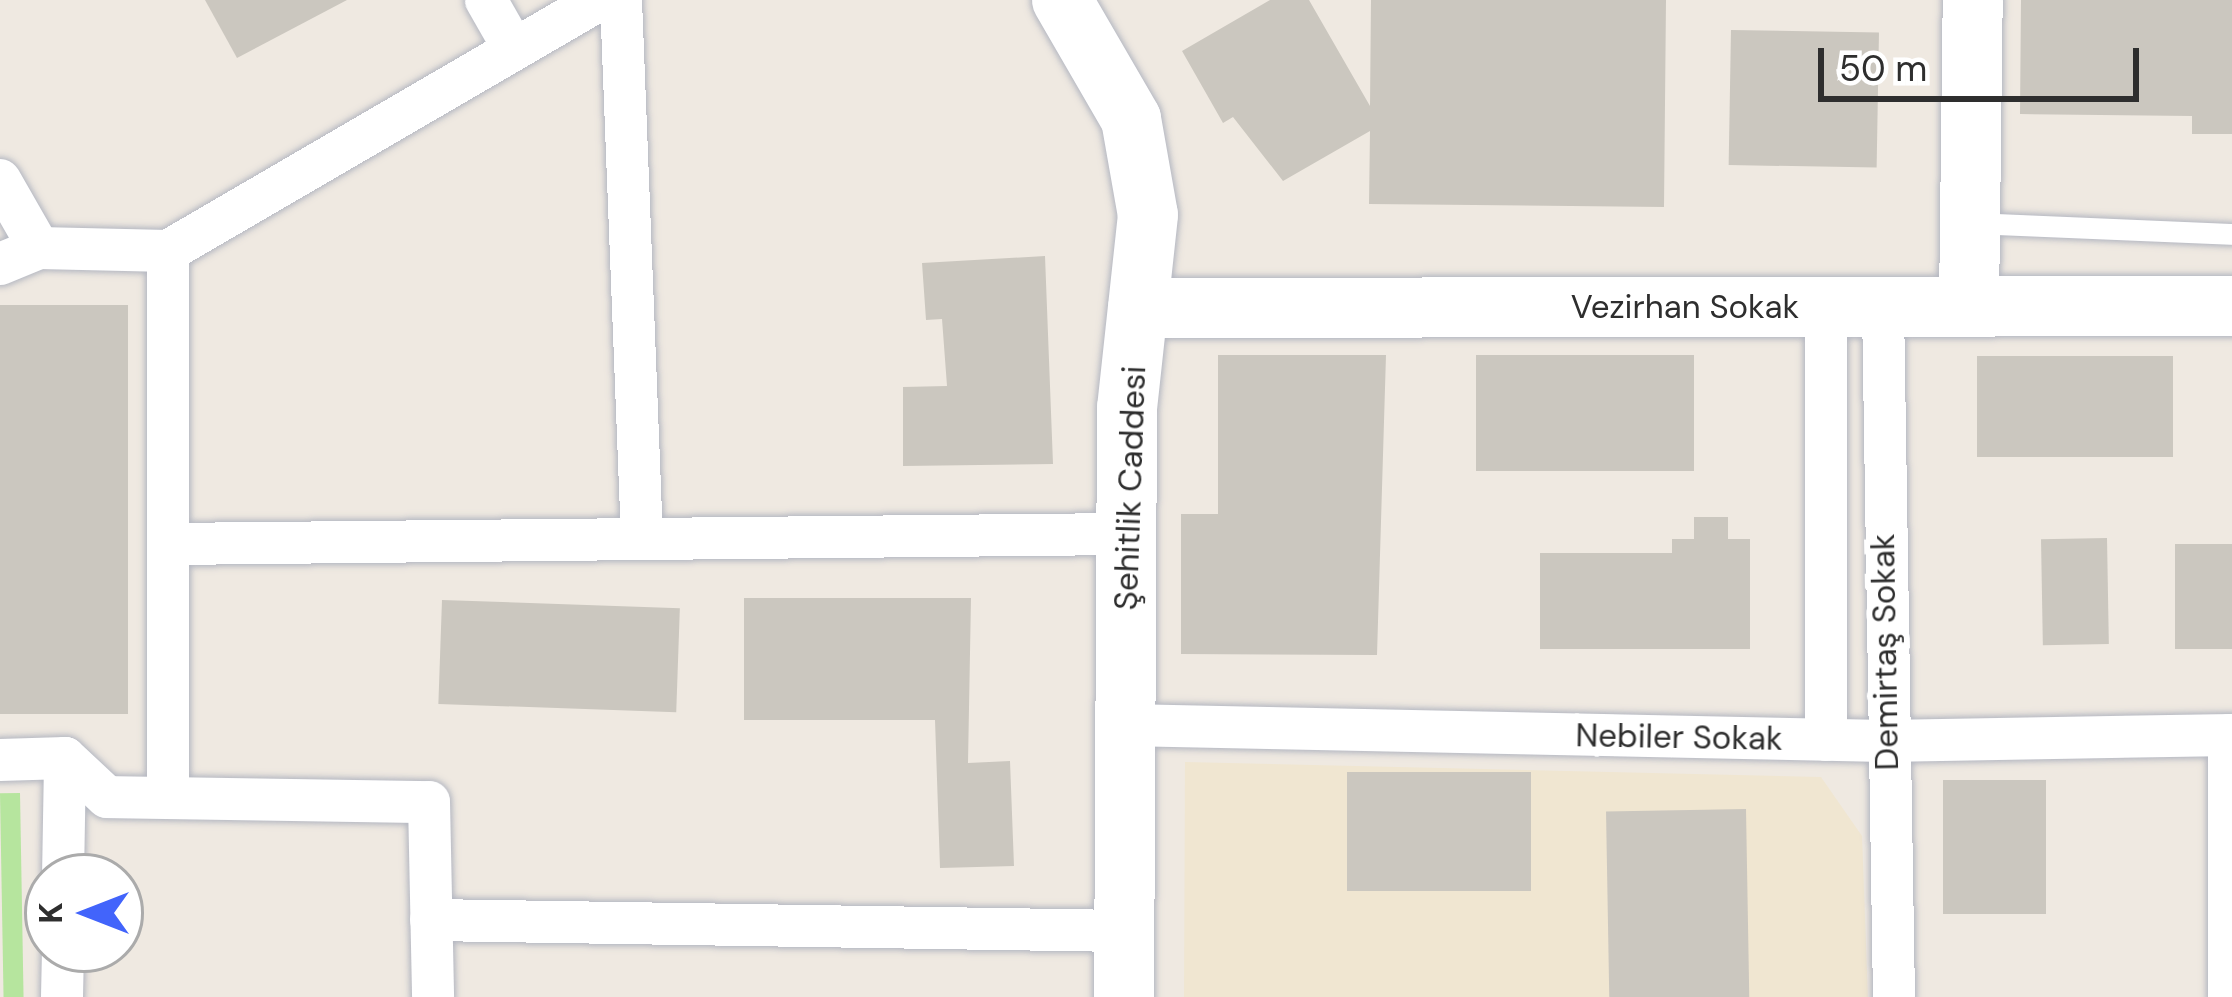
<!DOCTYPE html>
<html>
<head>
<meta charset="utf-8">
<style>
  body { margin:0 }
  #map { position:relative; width:2232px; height:997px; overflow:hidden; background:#efe9e1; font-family:"DM Sans",sans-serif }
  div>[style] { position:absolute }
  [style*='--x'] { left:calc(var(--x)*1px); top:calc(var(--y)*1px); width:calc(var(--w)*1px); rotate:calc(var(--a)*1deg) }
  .education>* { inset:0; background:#f0e6d1 }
  .green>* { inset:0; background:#b6e59e; transform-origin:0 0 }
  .building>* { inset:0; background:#cbc7bf; transform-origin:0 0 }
  .roads { filter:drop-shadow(0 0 3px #b4b7c1) drop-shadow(0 0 3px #b4b7c1) }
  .lane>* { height:21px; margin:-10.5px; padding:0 10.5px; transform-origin:10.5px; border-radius:10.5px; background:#fff }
  .street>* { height:42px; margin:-21px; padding:0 21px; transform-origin:21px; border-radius:21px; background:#fff }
  .secondary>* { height:60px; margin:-30px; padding:0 30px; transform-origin:30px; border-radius:30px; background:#fff }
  span { translate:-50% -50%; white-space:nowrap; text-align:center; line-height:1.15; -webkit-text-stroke:12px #fff; paint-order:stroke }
  .street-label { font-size:33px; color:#2e2e2e }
  .north { position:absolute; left:24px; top:853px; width:120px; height:120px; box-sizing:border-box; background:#fff; border:3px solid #ababab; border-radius:50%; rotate:270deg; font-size:33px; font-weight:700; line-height:48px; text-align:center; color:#2e2e2e }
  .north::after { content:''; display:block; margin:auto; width:42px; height:54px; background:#4264fb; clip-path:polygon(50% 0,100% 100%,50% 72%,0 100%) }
  .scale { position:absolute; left:1818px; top:48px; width:321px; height:54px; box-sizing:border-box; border:6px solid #2e2e2e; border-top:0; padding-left:15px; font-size:36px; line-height:42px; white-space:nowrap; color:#2e2e2e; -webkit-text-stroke:9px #fff; paint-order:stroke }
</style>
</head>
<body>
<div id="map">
  <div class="education">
    <div style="clip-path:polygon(1185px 762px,1821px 777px,1862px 836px,1868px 997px,1184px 997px)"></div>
  </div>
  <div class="green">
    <div style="left:20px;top:793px;width:204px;height:20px;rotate:89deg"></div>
  </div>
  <div class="building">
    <div style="clip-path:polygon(205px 0,347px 0,237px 58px)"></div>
    <div style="clip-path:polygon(1270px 0,1309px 0,1370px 106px,1371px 0,1666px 0,1664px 207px,1369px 204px,1370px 131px,1283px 181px,1233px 117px,1223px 123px,1182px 51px)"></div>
    <div style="clip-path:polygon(2021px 0,2232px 0,2232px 134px,2192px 134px,2192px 116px,2020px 114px)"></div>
    <div style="left:1731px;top:30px;width:148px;height:135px;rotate:1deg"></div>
    <div style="clip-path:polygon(1045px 256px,1053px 464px,903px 466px,903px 387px,947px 386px,942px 319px,926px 320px,922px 263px)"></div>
    <div style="left:128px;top:305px;width:409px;height:128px;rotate:90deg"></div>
    <div style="clip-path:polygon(1218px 355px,1386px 355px,1377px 655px,1181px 654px,1181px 514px,1218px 514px)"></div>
    <div style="left:1476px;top:355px;width:218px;height:116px"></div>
    <div style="left:2173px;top:356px;width:101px;height:196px;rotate:90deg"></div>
    <div style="clip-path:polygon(1694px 517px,1728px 517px,1728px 539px,1750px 539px,1750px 649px,1540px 649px,1540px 553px,1672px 553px,1672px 539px,1694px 539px)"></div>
    <div style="left:2107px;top:538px;width:106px;height:66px;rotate:89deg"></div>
    <div style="left:2232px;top:544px;width:105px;height:57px;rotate:90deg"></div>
    <div style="clip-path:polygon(744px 598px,971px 598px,968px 763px,1010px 761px,1014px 866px,940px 868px,935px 720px,744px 720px)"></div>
    <div style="left:442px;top:600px;width:238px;height:104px;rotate:2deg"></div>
    <div style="left:1347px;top:772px;width:184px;height:119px"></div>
    <div style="left:2046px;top:780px;width:134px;height:103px;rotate:90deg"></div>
    <div style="left:1746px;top:809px;width:188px;height:140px;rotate:89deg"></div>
  </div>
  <div class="roads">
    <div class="lane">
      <div style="--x:1971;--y:223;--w:261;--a:2.4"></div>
    </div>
    <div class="street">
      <div style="--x:486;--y:0;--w:56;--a:60.3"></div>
      <div style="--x:621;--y:0;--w:539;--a:87.77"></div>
      <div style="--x:0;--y:180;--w:78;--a:60.2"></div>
      <div style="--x:168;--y:251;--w:547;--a:90"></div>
      <div style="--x:0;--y:264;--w:42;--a:-22.3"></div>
      <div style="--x:39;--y:248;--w:129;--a:1.3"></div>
      <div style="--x:168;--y:251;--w:499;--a:-30.2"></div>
      <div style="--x:1883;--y:306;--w:691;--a:89.09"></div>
      <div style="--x:168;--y:544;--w:959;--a:-0.6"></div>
      <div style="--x:1125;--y:725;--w:760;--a:1.21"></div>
      <div style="--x:1885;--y:741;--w:347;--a:-1"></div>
      <div style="--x:1826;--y:740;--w:433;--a:-90"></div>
      <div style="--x:0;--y:760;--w:65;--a:-1.8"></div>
      <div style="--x:65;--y:758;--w:57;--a:42.9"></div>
      <div style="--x:107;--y:797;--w:322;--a:0.9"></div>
      <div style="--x:429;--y:802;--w:195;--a:88.8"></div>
      <div style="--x:63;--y:877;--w:119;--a:-89"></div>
      <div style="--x:431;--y:920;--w:693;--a:0.91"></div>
      <div style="--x:62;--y:997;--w:48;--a:-88.8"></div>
      <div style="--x:2229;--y:997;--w:262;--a:-90"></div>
    </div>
    <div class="secondary">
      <div style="--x:1062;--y:0;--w:138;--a:59.9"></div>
      <div style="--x:1131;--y:119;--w:97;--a:80"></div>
      <div style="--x:1148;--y:215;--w:194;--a:96.2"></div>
      <div style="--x:1127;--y:408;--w:589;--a:90.29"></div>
      <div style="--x:1969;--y:306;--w:306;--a:-89.3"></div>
      <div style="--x:1138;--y:308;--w:1094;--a:-0.1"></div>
    </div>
  </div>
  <div class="street-label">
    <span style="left:1685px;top:307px">Vezirhan Sokak</span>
    <span style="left:1130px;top:488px;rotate:-88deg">Şehitlik Caddesi</span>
    <span style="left:1885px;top:652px;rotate:-91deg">Demirtaş Sokak</span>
    <span style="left:1679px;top:737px;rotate:1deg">Nebiler Sokak</span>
  </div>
  <div class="north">K</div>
  <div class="scale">50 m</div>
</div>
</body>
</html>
